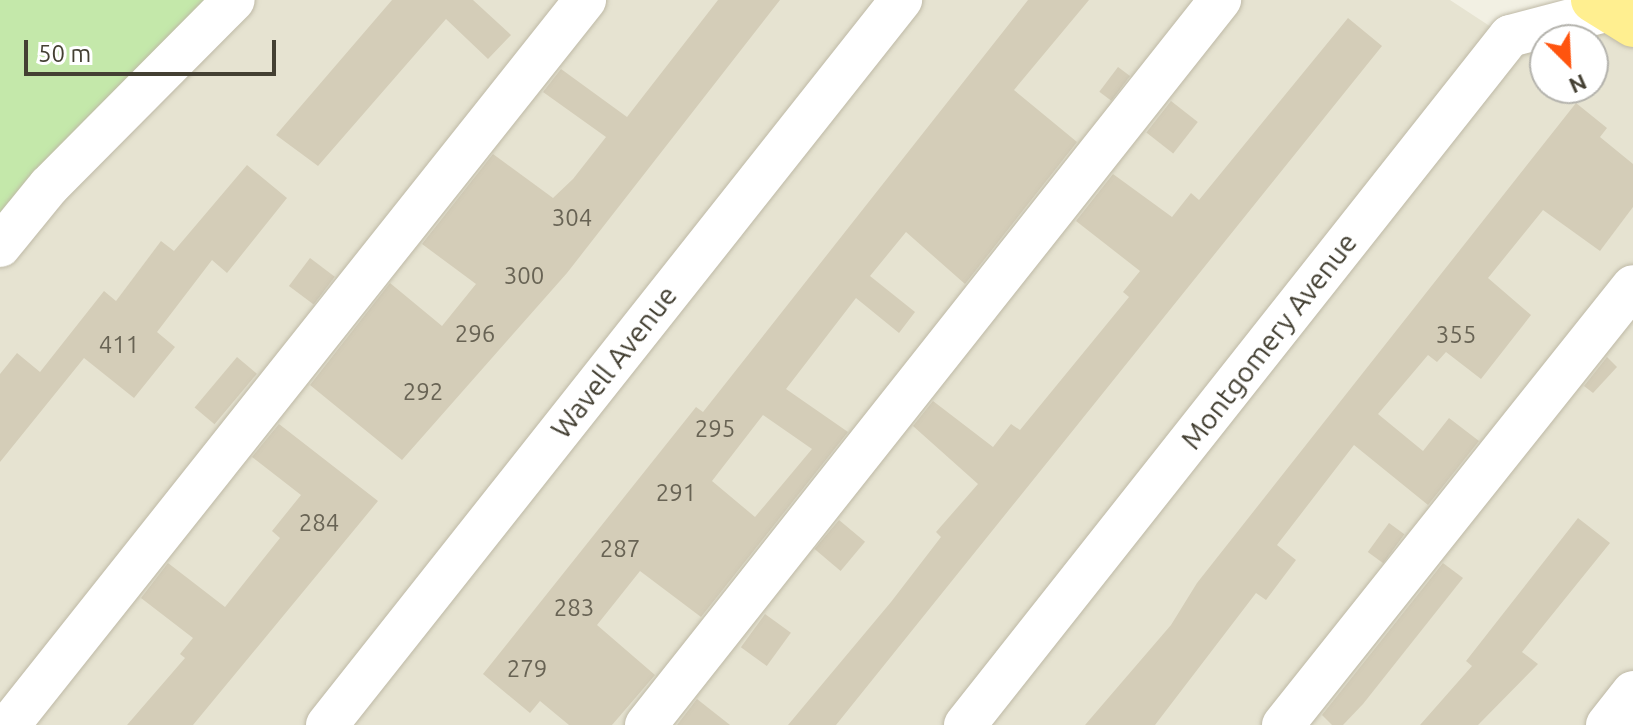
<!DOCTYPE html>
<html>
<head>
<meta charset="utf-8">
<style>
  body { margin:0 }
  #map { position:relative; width:1633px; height:725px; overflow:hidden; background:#f2f0e3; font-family:Ubuntu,sans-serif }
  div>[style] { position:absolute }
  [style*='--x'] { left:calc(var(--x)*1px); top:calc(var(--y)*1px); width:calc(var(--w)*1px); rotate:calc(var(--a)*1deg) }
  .residential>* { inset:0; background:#e6e3d1 }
  .green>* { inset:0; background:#c4e8aa }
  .building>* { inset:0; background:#d4cdb8; transform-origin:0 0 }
  .roads { filter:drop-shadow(0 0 2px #beb9a6) drop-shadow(0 0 2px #beb9a6) }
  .minor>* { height:42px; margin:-21px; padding:0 21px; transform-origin:21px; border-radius:21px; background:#fff }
  .major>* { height:44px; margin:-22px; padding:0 22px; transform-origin:22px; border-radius:22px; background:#ffef90 }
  span { translate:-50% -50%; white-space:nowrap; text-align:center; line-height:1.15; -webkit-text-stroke:7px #fff; paint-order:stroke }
  .number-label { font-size:24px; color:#686354 }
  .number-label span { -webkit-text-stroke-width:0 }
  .street-label { font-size:28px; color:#444033 }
  .north { position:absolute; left:1529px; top:24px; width:80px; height:80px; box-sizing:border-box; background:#fff; border:2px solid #b4b3ad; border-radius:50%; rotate:156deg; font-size:22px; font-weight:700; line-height:32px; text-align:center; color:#444033 }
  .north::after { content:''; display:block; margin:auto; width:28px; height:36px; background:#ff540e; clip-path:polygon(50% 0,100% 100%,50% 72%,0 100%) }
  .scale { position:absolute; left:24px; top:40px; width:252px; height:36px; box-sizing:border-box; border:4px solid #444033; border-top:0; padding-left:10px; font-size:24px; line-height:28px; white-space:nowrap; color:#444033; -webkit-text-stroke:6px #fff; paint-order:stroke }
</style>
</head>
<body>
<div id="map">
  <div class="residential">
    <div style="clip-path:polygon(evenodd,230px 0,1450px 0,1511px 40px,1633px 25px,1633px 725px,0 725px,0 253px,230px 0,1545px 40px,1593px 40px,1593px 88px,1545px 88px,1545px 40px)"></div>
  </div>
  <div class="green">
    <div style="clip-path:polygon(0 0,234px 0,0 246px)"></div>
  </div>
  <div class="building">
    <div style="clip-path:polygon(392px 0,473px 0,511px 35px,488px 59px,446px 19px,318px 166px,276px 135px)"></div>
    <div style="clip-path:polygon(718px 0,780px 0,567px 273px,402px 460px,310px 385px,390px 283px,442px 326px,476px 284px,422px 244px,493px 154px,553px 198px,573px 179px,606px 137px,543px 92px,561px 69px,627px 117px)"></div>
    <div style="clip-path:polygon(evenodd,1028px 0,1089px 0,1014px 90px,1077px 142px,965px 284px,906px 232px,870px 276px,915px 312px,899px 333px,856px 298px,786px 389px,848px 432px,701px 617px,640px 571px,597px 625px,655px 675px,612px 725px,569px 725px,540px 701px,530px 713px,483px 674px,696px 407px,703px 412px,1028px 0,763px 415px,812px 449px,755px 517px,712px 481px,763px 415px)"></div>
    <div style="clip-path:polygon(1348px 18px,1382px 46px,836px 725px,788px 725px,891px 602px,941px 537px,936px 532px,978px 484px,913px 426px,933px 401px,993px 447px,1011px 424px,1020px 430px,1129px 297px,1123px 292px,1140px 271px,1076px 221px,1113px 174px,1172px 217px,1191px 193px,1199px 200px)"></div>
    <div style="left:1118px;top:67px;width:15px;height:31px;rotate:37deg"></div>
    <div style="left:1171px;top:101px;width:34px;height:40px;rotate:38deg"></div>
    <div style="clip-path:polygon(1576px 103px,1607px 128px,1600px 137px,1633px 164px,1633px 207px,1600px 251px,1543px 210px,1488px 278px,1531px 315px,1481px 379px,1446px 352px,1437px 362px,1428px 355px,1378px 414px,1423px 451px,1449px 418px,1479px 441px,1428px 505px,1354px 445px,1277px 545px,1296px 560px,1266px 600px,1256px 593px,1155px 725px,1085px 725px,1171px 625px,1197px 583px)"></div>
    <div style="clip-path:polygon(247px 165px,287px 198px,227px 273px,212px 260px,157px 332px,175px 347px,134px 398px,84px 358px,0 462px,0 374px,17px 353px,40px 372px,104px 291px,116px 301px,161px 241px,174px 251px)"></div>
    <div style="left:310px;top:258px;width:31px;height:35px;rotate:37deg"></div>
    <div style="left:237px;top:357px;width:26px;height:66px;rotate:40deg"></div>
    <div style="clip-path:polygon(1607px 357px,1617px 367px,1593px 393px,1584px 386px)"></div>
    <div style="clip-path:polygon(279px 424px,378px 501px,193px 725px,127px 725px,185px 658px,180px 654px,193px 638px,141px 598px,168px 563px,225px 607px,280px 538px,272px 531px,301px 495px,252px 457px)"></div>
    <div style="clip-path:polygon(1578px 518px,1610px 543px,1522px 652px,1538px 664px,1478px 725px,1420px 725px,1472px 666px,1466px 661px)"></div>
    <div style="left:839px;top:520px;width:34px;height:38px;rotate:40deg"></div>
    <div style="left:1389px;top:523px;width:19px;height:36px;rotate:36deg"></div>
    <div style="clip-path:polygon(1443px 563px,1463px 578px,1363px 704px,1343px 725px,1332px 725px,1322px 715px)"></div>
    <div style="left:765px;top:614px;width:32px;height:41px;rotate:36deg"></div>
    <div style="clip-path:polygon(697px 699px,730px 725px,677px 725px)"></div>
  </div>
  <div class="roads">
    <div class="minor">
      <div style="--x:0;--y:246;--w:77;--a:-50.8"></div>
      <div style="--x:49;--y:186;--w:262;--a:-45.2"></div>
      <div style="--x:9;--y:725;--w:926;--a:-51.53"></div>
      <div style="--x:327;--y:725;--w:925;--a:-51.63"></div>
      <div style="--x:646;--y:725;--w:925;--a:-51.63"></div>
      <div style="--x:965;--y:725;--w:878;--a:-51.66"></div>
      <div style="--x:1510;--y:36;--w:102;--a:-14.7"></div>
      <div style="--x:1283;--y:725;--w:561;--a:-51.44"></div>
      <div style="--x:1607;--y:725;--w:42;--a:-51.8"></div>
    </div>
    <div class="major">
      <div style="--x:1593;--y:0;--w:47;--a:32"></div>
    </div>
  </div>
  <div class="number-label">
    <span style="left:572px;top:218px">304</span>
    <span style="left:524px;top:276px">300</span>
    <span style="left:475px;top:334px">296</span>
    <span style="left:1456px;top:335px">355</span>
    <span style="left:119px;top:345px">411</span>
    <span style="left:423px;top:392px">292</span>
    <span style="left:715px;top:429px">295</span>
    <span style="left:676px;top:493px">291</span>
    <span style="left:319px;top:523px">284</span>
    <span style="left:620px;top:549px">287</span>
    <span style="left:574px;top:608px">283</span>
    <span style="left:527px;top:669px">279</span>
  </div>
  <div class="street-label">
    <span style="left:1269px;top:341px;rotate:-52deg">Montgomery Avenue</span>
    <span style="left:614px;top:362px;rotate:-52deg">Wavell Avenue</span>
  </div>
  <div class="north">N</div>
  <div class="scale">50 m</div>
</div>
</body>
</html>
